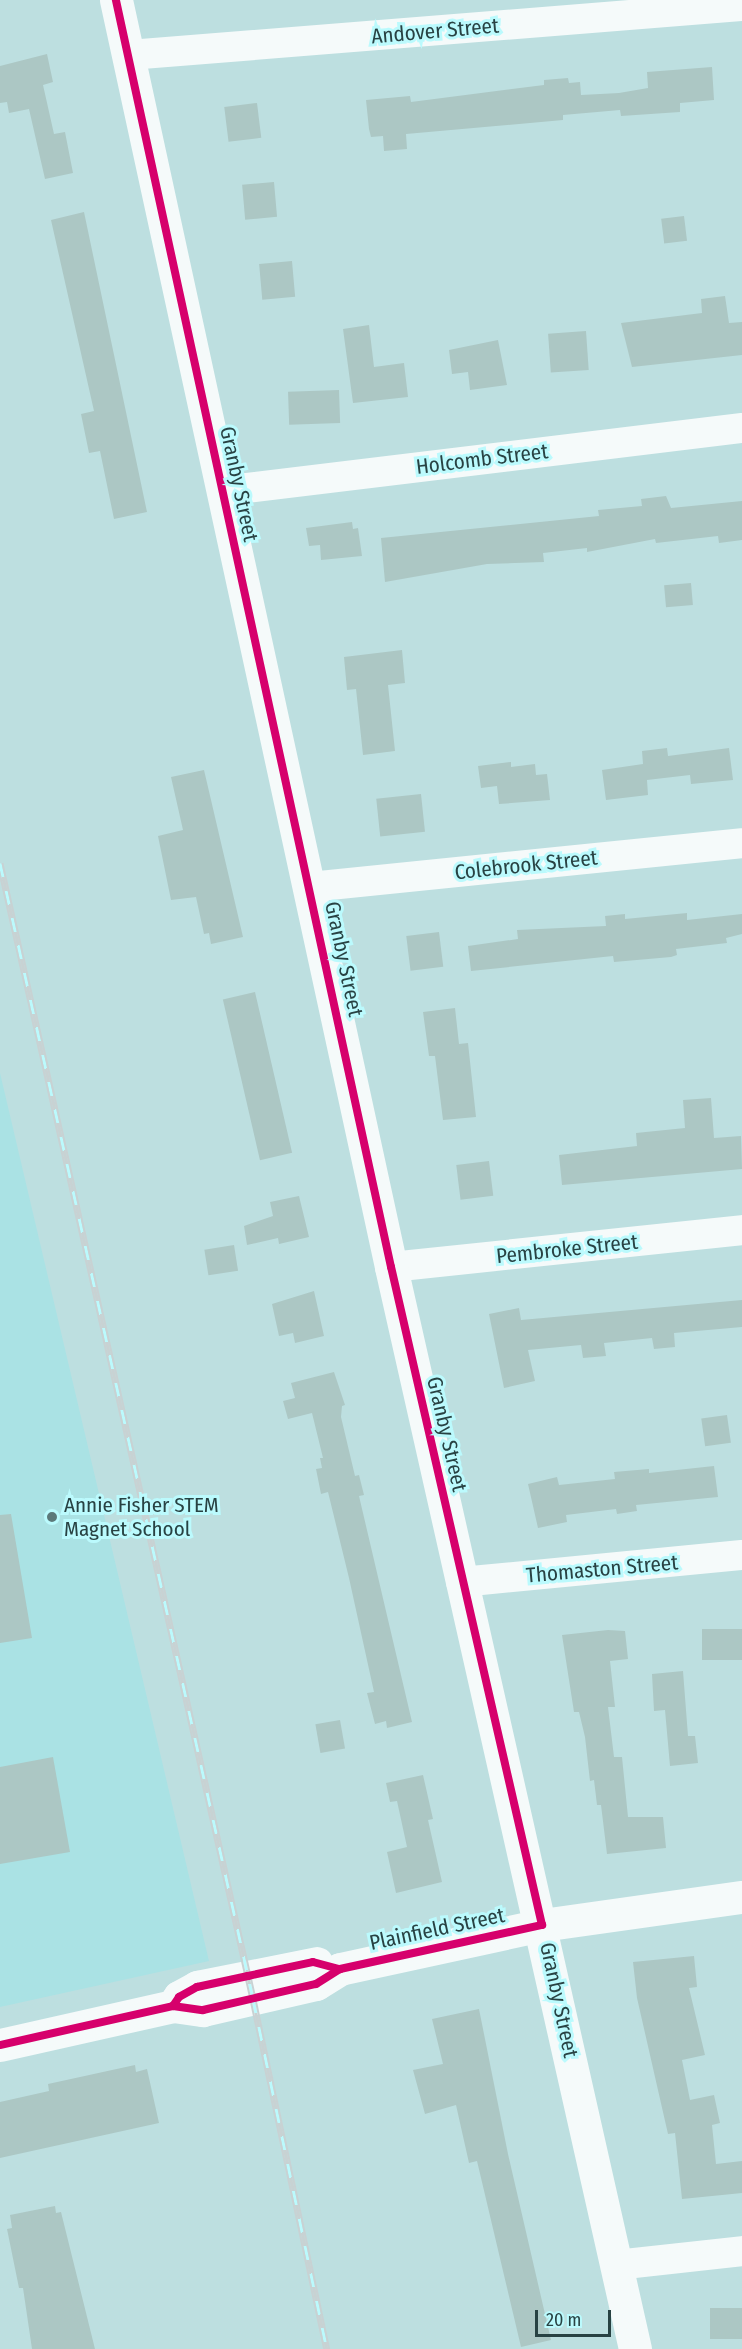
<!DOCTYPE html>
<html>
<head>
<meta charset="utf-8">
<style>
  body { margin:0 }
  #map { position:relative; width:742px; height:2349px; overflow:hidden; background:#bddfe0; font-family:"Fira Sans Condensed",sans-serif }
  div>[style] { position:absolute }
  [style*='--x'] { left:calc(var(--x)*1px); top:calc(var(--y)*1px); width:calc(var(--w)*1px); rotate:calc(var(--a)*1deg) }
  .built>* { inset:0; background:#aae2e4 }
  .building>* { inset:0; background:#acc7c4; transform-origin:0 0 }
  .minor>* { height:30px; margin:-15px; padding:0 15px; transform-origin:15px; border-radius:15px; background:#f5fafa }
  .tertiary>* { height:33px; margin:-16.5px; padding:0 16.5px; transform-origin:16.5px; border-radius:16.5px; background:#f5fafa }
  .secondary>* { height:33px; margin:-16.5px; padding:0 16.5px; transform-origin:16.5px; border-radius:16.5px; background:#f5fafa }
  .rail>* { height:7px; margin-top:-3.5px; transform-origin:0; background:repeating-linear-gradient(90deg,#bbfafd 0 14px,#c8d2d3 0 28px); box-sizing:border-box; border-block:2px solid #c8d2d3 }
  .cycleway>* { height:8px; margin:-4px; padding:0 4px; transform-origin:4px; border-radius:4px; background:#d6006c }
  .dots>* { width:16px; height:16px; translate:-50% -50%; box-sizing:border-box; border:3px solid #bbfafd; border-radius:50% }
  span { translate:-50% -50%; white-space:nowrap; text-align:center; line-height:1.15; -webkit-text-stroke:6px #bbfafd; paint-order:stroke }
  .street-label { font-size:21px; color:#284243 }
  .poi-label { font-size:21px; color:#284243 }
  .left { translate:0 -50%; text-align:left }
  .scale { position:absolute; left:535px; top:2310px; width:76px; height:27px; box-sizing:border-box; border:3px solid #284243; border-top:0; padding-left:8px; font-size:18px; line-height:21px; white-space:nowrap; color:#284243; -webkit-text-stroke:4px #bbfafd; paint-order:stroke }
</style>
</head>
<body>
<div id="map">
  <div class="built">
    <div style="clip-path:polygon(0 1073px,209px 1961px,0 2007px)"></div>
  </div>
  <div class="building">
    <div style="clip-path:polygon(47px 54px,53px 82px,43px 85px,54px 134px,65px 132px,73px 173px,45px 179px,29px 109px,9px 113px,7px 102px,0 103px,0 66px)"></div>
    <div style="clip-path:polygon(712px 67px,714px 100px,680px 103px,680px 112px,621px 116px,620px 110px,563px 115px,563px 120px,406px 134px,407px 149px,384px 151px,383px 136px,371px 137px,369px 129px,366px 100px,410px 96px,411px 102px,544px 85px,544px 80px,568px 78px,569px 83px,580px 82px,581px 95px,619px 93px,648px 88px,647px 72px)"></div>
    <div style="left:257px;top:103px;width:35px;height:33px;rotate:83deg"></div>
    <div style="left:274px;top:182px;width:35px;height:32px;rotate:85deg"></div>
    <div style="clip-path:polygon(84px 212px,147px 512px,114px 519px,100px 451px,89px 453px,81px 414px,94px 411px,51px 220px)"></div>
    <div style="left:684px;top:216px;width:25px;height:23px;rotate:83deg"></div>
    <div style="left:292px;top:261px;width:36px;height:33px;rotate:85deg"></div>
    <div style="clip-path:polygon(725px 296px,729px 323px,742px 322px,742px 355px,632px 367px,621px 323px,702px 313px,701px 299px)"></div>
    <div style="clip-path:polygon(369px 325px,374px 367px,404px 363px,408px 397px,353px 403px,343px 329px)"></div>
    <div style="left:586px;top:331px;width:39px;height:38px;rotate:86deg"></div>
    <div style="clip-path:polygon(498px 340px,507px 385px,470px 390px,468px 372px,452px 374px,449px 350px)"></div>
    <div style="left:339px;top:390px;width:33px;height:51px;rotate:88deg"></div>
    <div style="clip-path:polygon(666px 496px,671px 508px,742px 501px,742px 540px,719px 543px,718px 536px,656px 543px,655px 539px,587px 552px,587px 548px,543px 553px,544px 562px,487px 564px,385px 582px,381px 538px,599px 516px,598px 510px,642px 506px,641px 499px)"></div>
    <div style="clip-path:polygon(352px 522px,353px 529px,358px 528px,362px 556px,321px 560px,320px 545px,309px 546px,306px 528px)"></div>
    <div style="left:691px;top:583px;width:22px;height:27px;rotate:85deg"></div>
    <div style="clip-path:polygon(402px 650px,405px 683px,388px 685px,395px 751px,363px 755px,356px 689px,347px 690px,344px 657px)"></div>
    <div style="clip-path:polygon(667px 748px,668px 756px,729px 748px,733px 780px,691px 784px,690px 775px,647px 780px,648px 795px,606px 800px,602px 770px,643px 764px,642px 751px)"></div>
    <div style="clip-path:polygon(511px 762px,511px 767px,535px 764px,536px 775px,547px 774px,550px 800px,499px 804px,497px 786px,481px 788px,478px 766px)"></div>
    <div style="clip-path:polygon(204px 770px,243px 937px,211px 944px,209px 933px,204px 934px,196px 897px,171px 900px,158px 836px,183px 830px,171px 777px)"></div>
    <div style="left:421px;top:794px;width:38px;height:45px;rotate:84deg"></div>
    <div style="clip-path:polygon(687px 913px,687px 920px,742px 914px,742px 934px,726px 938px,727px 943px,676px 949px,677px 955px,671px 957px,614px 962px,613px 956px,471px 971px,468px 946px,518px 939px,517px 930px,606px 926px,605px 916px,625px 914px,625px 919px)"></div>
    <div style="left:439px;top:932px;width:35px;height:33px;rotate:83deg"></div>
    <div style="left:255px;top:992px;width:165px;height:33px;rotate:77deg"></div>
    <div style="clip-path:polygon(455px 1008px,459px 1044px,468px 1043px,476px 1117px,443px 1120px,435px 1056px,429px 1056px,423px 1012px)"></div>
    <div style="clip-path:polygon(711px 1098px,714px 1138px,741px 1136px,742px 1169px,562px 1185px,559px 1155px,637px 1146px,636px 1133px,685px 1128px,683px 1100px)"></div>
    <div style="left:489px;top:1161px;width:35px;height:33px;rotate:83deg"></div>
    <div style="clip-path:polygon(299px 1196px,309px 1237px,279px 1244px,278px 1238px,247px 1245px,244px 1226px,273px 1216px,270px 1202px)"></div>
    <div style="left:234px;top:1245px;width:26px;height:30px;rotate:81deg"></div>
    <div style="clip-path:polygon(314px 1291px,324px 1336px,295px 1343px,293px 1333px,279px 1336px,272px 1304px)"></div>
    <div style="clip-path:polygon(742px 1300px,742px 1327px,674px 1333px,675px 1347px,654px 1349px,652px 1338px,604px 1343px,606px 1356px,583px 1358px,581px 1345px,528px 1350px,535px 1381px,504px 1388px,489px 1314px,519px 1308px,521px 1320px)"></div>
    <div style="clip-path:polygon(334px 1372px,345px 1405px,342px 1406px,341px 1417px,355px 1476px,359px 1475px,364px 1495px,359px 1496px,412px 1722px,387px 1728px,386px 1721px,375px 1724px,367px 1693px,374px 1692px,349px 1578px,328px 1492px,321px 1494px,316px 1469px,322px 1468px,320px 1458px,323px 1458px,312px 1413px,288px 1419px,283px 1401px,295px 1398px,291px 1383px)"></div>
    <div style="left:727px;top:1415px;width:28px;height:26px;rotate:82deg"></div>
    <div style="clip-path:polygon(714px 1466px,718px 1497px,636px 1505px,637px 1511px,617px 1514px,616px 1509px,566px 1515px,567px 1522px,538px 1528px,528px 1484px,557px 1477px,559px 1485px,615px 1479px,614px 1472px,649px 1469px,649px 1473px)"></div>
    <div style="clip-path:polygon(11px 1514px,32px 1638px,0 1643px,0 1515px)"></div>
    <div style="left:742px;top:1629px;width:31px;height:40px;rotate:90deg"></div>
    <div style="clip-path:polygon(608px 1630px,625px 1631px,628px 1659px,610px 1661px,615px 1707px,608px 1707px,614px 1757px,622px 1757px,628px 1817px,663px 1817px,666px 1848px,607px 1854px,601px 1805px,597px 1805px,594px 1780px,590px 1781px,585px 1737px,579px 1712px,574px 1712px,562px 1635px)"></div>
    <div style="clip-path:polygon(683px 1671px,688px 1736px,695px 1736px,698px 1763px,670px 1766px,665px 1710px,654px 1711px,652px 1674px)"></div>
    <div style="left:340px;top:1720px;width:29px;height:25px;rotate:80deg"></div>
    <div style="clip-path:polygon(53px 1757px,70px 1852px,0 1864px,0 1767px)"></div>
    <div style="clip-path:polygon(423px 1775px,433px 1819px,428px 1820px,442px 1882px,396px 1893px,387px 1852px,407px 1847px,397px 1801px,390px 1802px,386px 1783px)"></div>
    <div style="clip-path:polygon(694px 1956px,697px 1987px,689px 1988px,705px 2055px,682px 2060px,690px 2100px,714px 2095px,720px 2123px,712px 2125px,716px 2164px,742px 2161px,742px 2193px,682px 2199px,675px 2133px,668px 2134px,637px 1998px,633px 1962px)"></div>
    <div style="clip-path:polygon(479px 2009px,508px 2154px,551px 2340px,521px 2347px,477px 2161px,469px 2163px,456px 2105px,425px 2114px,413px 2070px,443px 2064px,432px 2019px)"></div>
    <div style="clip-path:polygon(135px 2065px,136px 2072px,147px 2069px,159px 2123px,0 2158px,0 2102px,49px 2091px,48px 2084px)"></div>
    <div style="clip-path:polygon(55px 2206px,56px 2213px,61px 2212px,95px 2349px,32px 2349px,23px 2288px,19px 2288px,7px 2229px,12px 2228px,10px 2215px)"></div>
    <div style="left:742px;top:2308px;width:31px;height:32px;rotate:90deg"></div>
  </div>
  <div class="minor">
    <div style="--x:129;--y:55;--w:615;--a:-4.57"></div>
    <div style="--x:222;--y:491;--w:524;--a:-6.91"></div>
    <div style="--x:310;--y:887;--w:434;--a:-5.8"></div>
    <div style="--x:391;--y:1267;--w:353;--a:-6"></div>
    <div style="--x:461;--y:1582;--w:282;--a:-5.5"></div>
    <div style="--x:616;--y:2265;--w:127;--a:-6.3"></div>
  </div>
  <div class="tertiary">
    <div style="--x:173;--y:2006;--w:11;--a:-56"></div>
    <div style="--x:179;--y:1997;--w:21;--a:-29"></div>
    <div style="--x:197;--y:1987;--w:122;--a:-11.3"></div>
    <div style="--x:0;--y:2045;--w:177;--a:-12.7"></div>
    <div style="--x:173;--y:2006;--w:30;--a:8"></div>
    <div style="--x:203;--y:2010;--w:116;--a:-13"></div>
    <div style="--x:316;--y:1984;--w:28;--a:-32"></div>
    <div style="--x:340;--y:1969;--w:207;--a:-12.3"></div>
    <div style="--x:542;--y:1925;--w:202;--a:-8"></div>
  </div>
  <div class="secondary">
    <div style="--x:116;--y:0;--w:1297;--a:77.75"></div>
    <div style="--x:391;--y:1267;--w:1109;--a:77.29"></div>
  </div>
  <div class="rail">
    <div style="--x:0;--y:863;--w:1164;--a:77.44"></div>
    <div style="--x:253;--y:1999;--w:358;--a:78.1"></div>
  </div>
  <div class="cycleway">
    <div style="--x:173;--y:2006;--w:11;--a:-56"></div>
    <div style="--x:179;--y:1997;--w:21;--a:-29"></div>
    <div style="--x:197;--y:1987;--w:52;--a:-12.2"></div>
    <div style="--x:248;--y:1976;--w:66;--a:-12.2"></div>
    <div style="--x:313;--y:1962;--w:28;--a:15"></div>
    <div style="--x:0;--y:2045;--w:177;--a:-12.7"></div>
    <div style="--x:173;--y:2006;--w:30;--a:8"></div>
    <div style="--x:203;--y:2010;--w:116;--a:-13"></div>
    <div style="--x:316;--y:1984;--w:28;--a:-32"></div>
    <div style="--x:340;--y:1969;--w:207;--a:-12.3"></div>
    <div style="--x:542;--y:1925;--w:675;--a:-102.92"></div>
    <div style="--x:391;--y:1267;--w:1297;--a:-102.25"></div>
  </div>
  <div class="dots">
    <div style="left:52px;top:1517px;background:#5c797a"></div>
  </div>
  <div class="street-label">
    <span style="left:435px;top:31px;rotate:-5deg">Andover Street</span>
    <span style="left:482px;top:459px;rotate:-7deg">Holcomb Street</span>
    <span style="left:239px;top:484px;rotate:78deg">Granby Street</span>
    <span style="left:526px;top:865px;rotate:-6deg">Colebrook Street</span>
    <span style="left:344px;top:959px;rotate:78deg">Granby Street</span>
    <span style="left:567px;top:1249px;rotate:-6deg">Pembroke Street</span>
    <span style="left:447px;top:1434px;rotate:77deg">Granby Street</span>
    <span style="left:602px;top:1569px;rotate:-5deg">Thomaston Street</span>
    <span style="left:437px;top:1929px;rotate:-12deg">Plainfield Street</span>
    <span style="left:559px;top:2000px;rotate:78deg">Granby Street</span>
  </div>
  <div class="poi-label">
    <span class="left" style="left:64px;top:1517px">Annie Fisher STEM<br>Magnet School</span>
  </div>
  <div class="scale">20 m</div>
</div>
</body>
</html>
